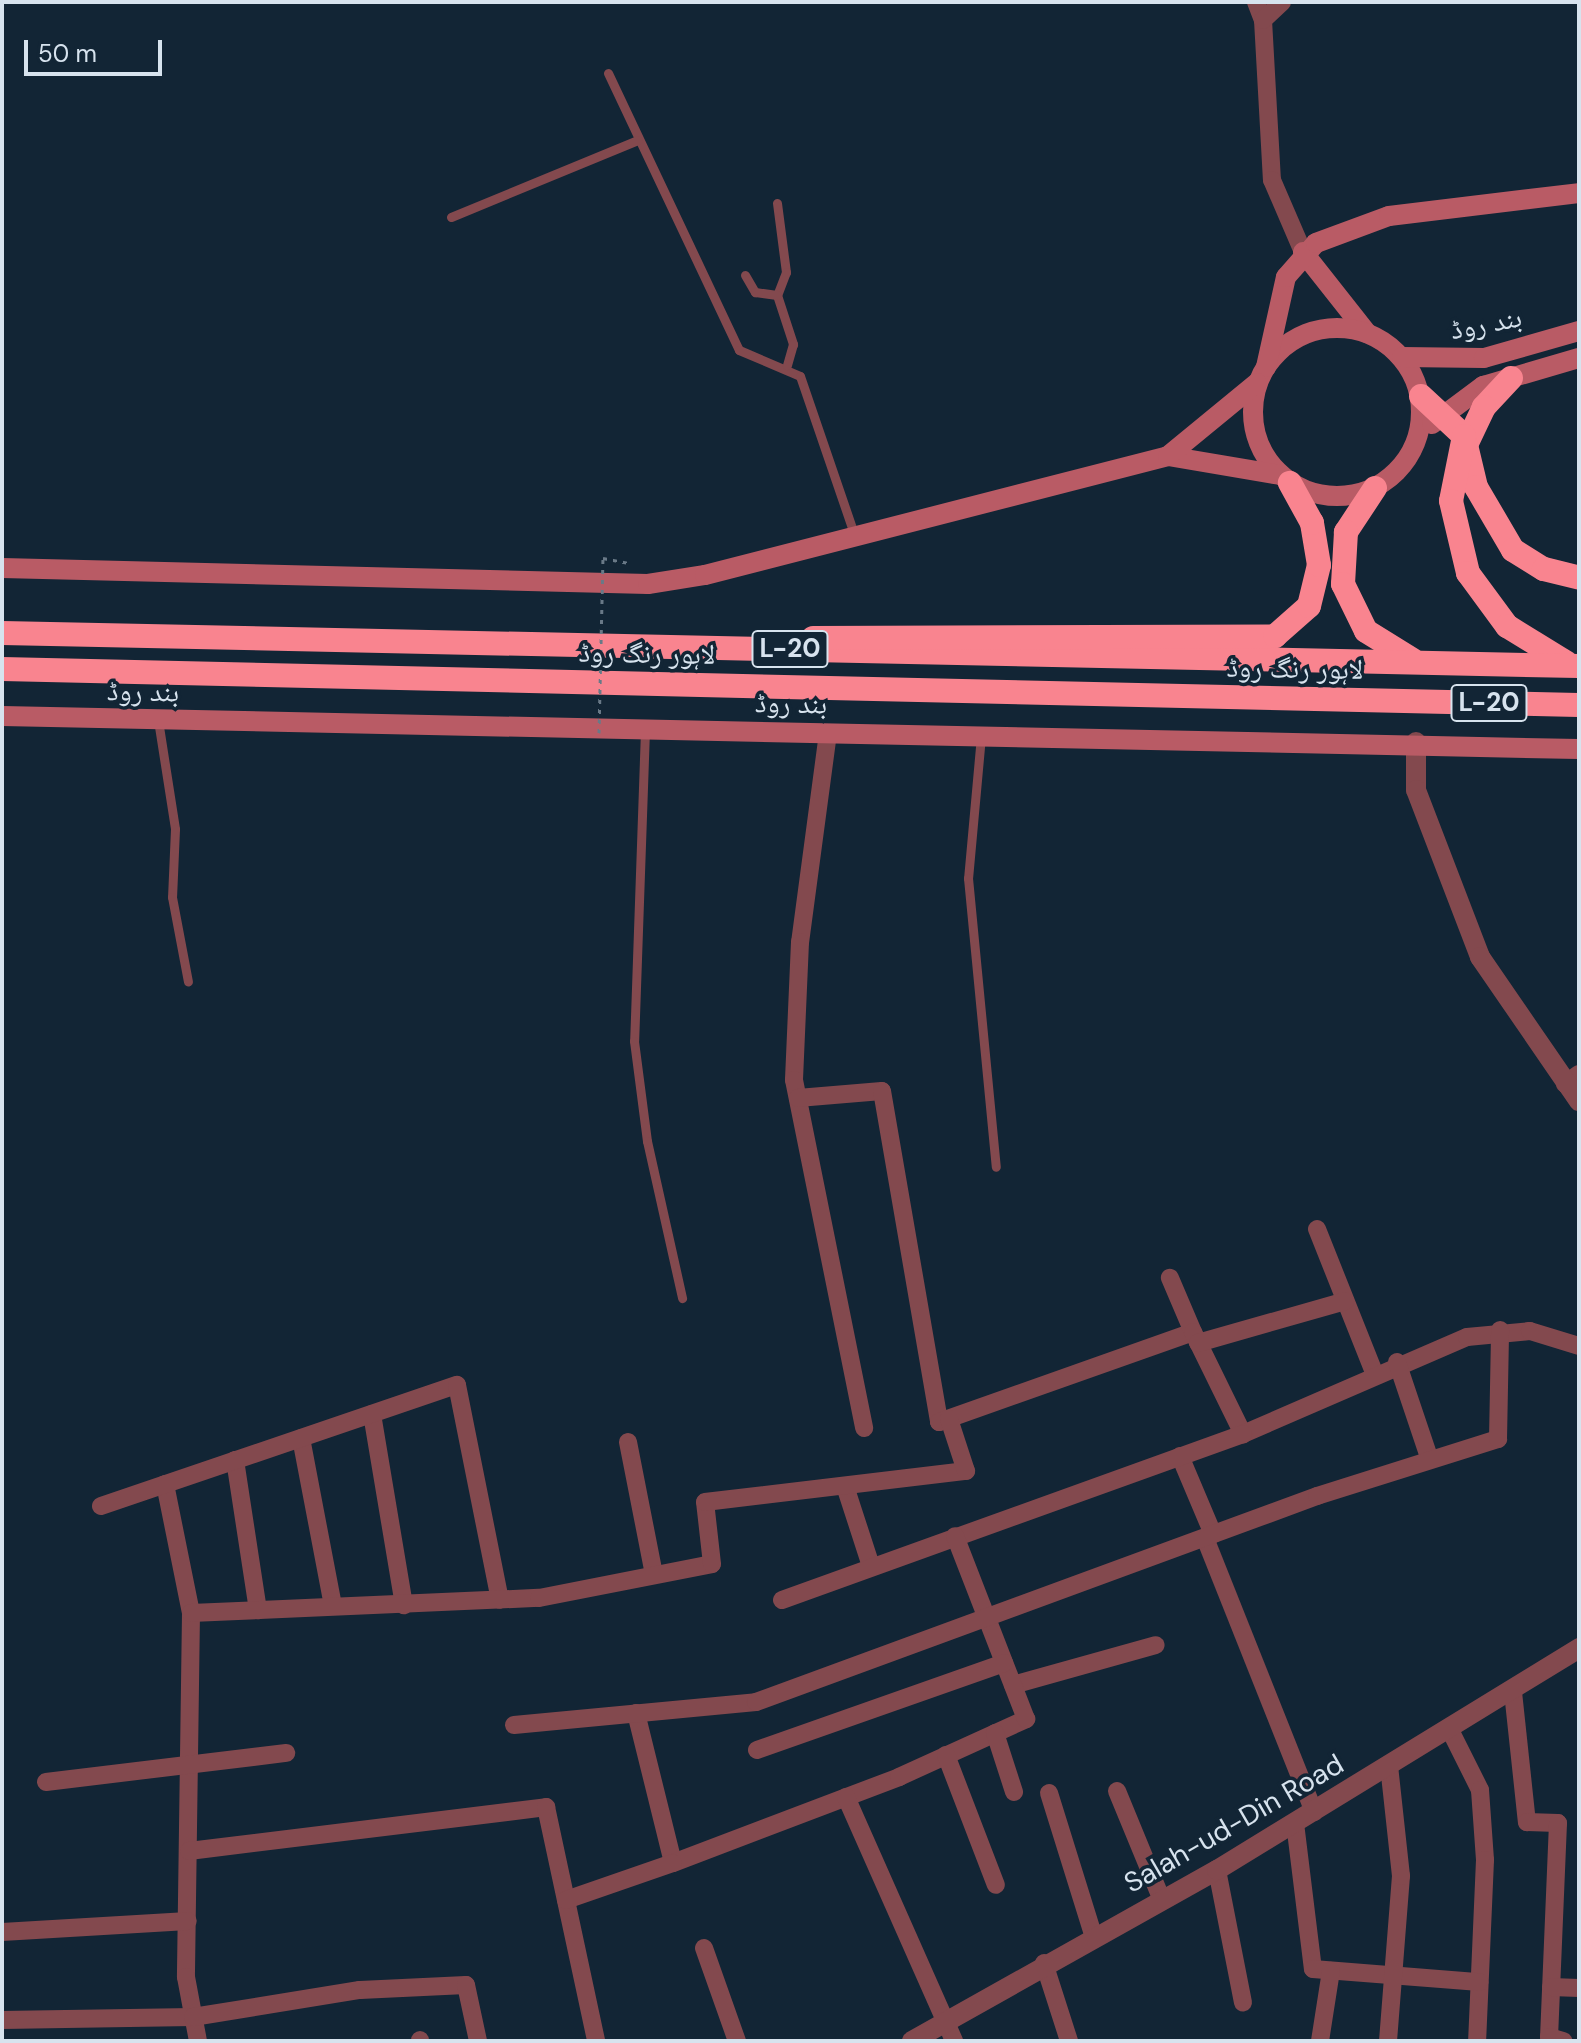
<!DOCTYPE html>
<html>
<head>
<meta charset="utf-8">
<style>
  body { margin:0 }
  #map { position:relative; width:1581px; height:2043px; overflow:hidden; background:#122535; font-family:"DM Sans","Noto Naskh Arabic",sans-serif }
  div>[style] { position:absolute }
  [style*='--x'] { left:calc(var(--x)*1px); top:calc(var(--y)*1px); width:calc(var(--w)*1px); rotate:calc(var(--a)*1deg) }
  .path>* { height:3px; margin-top:-1.5px; transform-origin:0; background:repeating-linear-gradient(90deg,#697987 0 4px,transparent 0 10px) }
  .service>* { height:9px; margin:-4.5px; padding:0 4.5px; transform-origin:4.5px; border-radius:4.5px; background:#83494e }
  .minor>* { height:18px; margin:-9px; padding:0 9px; transform-origin:9px; border-radius:9px; background:#83494e }
  .tertiary>* { height:20px; margin:-10px; padding:0 10px; transform-origin:10px; border-radius:10px; background:#83494e }
  .secondary>* { height:20px; margin:-10px; padding:0 10px; transform-origin:10px; border-radius:10px; background:#b95b65 }
  .secondary>.ring { margin:-10px; padding:0; box-sizing:content-box; background:none; border:20px solid #b95b65; border-radius:50% }
  .motorway>* { height:24px; margin:-12px; padding:0 12px; transform-origin:12px; border-radius:12px; background:#f9848f }
  .path-bridge>* { height:3px; margin-top:-1.5px; transform-origin:0; background:repeating-linear-gradient(90deg,#697987 0 4px,transparent 0 10px) }
  span { translate:-50% -50%; white-space:nowrap; text-align:center; line-height:1.15; -webkit-text-stroke:7px #122535; paint-order:stroke }
  .shield-label span { padding:2px 6px; background:#122535; border:2px solid; border-radius:6px; -webkit-text-stroke-width:0 }
  .shield-label { font-size:26px; color:#d7e3ee; font-weight:700 }
  .street-label { font-size:28px; color:#d7e3ee }
  .frame { position:absolute; inset:0; border:4px solid #d7e3ee; pointer-events:none }
  .scale { position:absolute; left:24px; top:40px; width:138px; height:36px; box-sizing:border-box; border:4px solid #d7e3ee; border-top:0; padding-left:10px; font-size:24px; line-height:28px; white-space:nowrap; color:#d7e3ee; -webkit-text-stroke:6px #122535; paint-order:stroke }
</style>
</head>
<body>
<div id="map">
  <div class="path">
    <div style="--x:603;--y:558;--w:25;--a:11"></div>
  </div>
  <div class="service">
    <div style="--x:608;--y:73;--w:306;--a:64.7"></div>
    <div style="--x:739;--y:350;--w:66;--a:23.1"></div>
    <div style="--x:800;--y:376;--w:170;--a:71.1"></div>
    <div style="--x:777;--y:203;--w:70;--a:82.6"></div>
    <div style="--x:786;--y:272;--w:25;--a:111"></div>
    <div style="--x:777;--y:295;--w:52;--a:71.9"></div>
    <div style="--x:793;--y:344;--w:22;--a:106"></div>
    <div style="--x:451;--y:217;--w:202;--a:-22.4"></div>
    <div style="--x:745;--y:275;--w:20;--a:60"></div>
    <div style="--x:755;--y:292;--w:22;--a:8"></div>
    <div style="--x:158;--y:720;--w:110;--a:81.1"></div>
    <div style="--x:175;--y:829;--w:68;--a:92.5"></div>
    <div style="--x:172;--y:897;--w:86;--a:79.3"></div>
    <div style="--x:645;--y:730;--w:311;--a:92"></div>
    <div style="--x:634;--y:1041;--w:101;--a:82.6"></div>
    <div style="--x:647;--y:1141;--w:161;--a:77.4"></div>
    <div style="--x:981;--y:736;--w:143;--a:95.2"></div>
    <div style="--x:968;--y:878;--w:290;--a:84.5"></div>
  </div>
  <div class="minor">
    <div style="--x:1256;--y:2;--w:19;--a:69"></div>
    <div style="--x:1263;--y:20;--w:160;--a:86.8"></div>
    <div style="--x:1272;--y:180;--w:78;--a:66.7"></div>
    <div style="--x:1263;--y:20;--w:26;--a:-43"></div>
    <div style="--x:828;--y:733;--w:211;--a:97.6"></div>
    <div style="--x:800;--y:942;--w:138;--a:92.5"></div>
    <div style="--x:794;--y:1080;--w:355;--a:78.6"></div>
    <div style="--x:1565;--y:1084;--w:17;--a:-36"></div>
    <div style="--x:798;--y:1098;--w:84;--a:-4.8"></div>
    <div style="--x:882;--y:1091;--w:336;--a:80.2"></div>
    <div style="--x:939;--y:1422;--w:269;--a:-19.5"></div>
    <div style="--x:1193;--y:1332;--w:59;--a:-113.1"></div>
    <div style="--x:1317;--y:1229;--w:154;--a:68.3"></div>
    <div style="--x:1193;--y:1332;--w:114;--a:63.9"></div>
    <div style="--x:1243;--y:1434;--w:244;--a:-23.4"></div>
    <div style="--x:1467;--y:1337;--w:63;--a:-5.4"></div>
    <div style="--x:1530;--y:1331;--w:51;--a:17"></div>
    <div style="--x:1198;--y:1343;--w:153;--a:-15.9"></div>
    <div style="--x:1397;--y:1362;--w:100;--a:71.4"></div>
    <div style="--x:372;--y:1414;--w:194;--a:80.5"></div>
    <div style="--x:301;--y:1438;--w:171;--a:79.2"></div>
    <div style="--x:628;--y:1442;--w:135;--a:78.9"></div>
    <div style="--x:1180;--y:1456;--w:85;--a:67.1"></div>
    <div style="--x:235;--y:1460;--w:152;--a:81.3"></div>
    <div style="--x:165;--y:1484;--w:132;--a:78.6"></div>
    <div style="--x:191;--y:1613;--w:364;--a:90.8"></div>
    <div style="--x:186;--y:1977;--w:65;--a:79.4"></div>
    <div style="--x:845;--y:1486;--w:84;--a:72"></div>
    <div style="--x:101;--y:1506;--w:376;--a:-18.8"></div>
    <div style="--x:457;--y:1385;--w:219;--a:78.7"></div>
    <div style="--x:1205;--y:1538;--w:295;--a:68.3"></div>
    <div style="--x:782;--y:1600;--w:490;--a:-19.8"></div>
    <div style="--x:191;--y:1613;--w:348;--a:-2.5"></div>
    <div style="--x:539;--y:1598;--w:176;--a:-11.1"></div>
    <div style="--x:712;--y:1564;--w:62;--a:-96.4"></div>
    <div style="--x:705;--y:1502;--w:263;--a:-6.8"></div>
    <div style="--x:966;--y:1471;--w:55;--a:-108.1"></div>
    <div style="--x:1013;--y:1685;--w:148;--a:-15.6"></div>
    <div style="--x:1513;--y:1692;--w:131;--a:83.9"></div>
    <div style="--x:1527;--y:1822;--w:31;--a:2"></div>
    <div style="--x:1558;--y:1823;--w:214;--a:92.4"></div>
    <div style="--x:1549;--y:2037;--w:15;--a:16"></div>
    <div style="--x:636;--y:1713;--w:154;--a:76.1"></div>
    <div style="--x:673;--y:1863;--w:242;--a:-20.8"></div>
    <div style="--x:899;--y:1777;--w:140;--a:-24.5"></div>
    <div style="--x:1026;--y:1719;--w:196;--a:-111.2"></div>
    <div style="--x:514;--y:1725;--w:243;--a:-5.4"></div>
    <div style="--x:756;--y:1702;--w:598;--a:-20.16"></div>
    <div style="--x:1317;--y:1496;--w:190;--a:-17.5"></div>
    <div style="--x:1498;--y:1439;--w:109;--a:-88.9"></div>
    <div style="--x:1450;--y:1730;--w:67;--a:63.4"></div>
    <div style="--x:1480;--y:1790;--w:70;--a:85.9"></div>
    <div style="--x:1485;--y:1860;--w:181;--a:92.5"></div>
    <div style="--x:995;--y:1733;--w:62;--a:72.1"></div>
    <div style="--x:757;--y:1750;--w:262;--a:-19.4"></div>
    <div style="--x:946;--y:1755;--w:139;--a:69"></div>
    <div style="--x:46;--y:1782;--w:242;--a:-6.9"></div>
    <div style="--x:1117;--y:1791;--w:118;--a:67.6"></div>
    <div style="--x:1049;--y:1793;--w:148;--a:72.7"></div>
    <div style="--x:846;--y:1797;--w:267;--a:66.1"></div>
    <div style="--x:1295;--y:1823;--w:147;--a:83"></div>
    <div style="--x:1313;--y:1969;--w:167;--a:4.5"></div>
    <div style="--x:189;--y:1851;--w:360;--a:-7"></div>
    <div style="--x:546;--y:1807;--w:239;--a:77.9"></div>
    <div style="--x:1217;--y:1870;--w:135;--a:78.9"></div>
    <div style="--x:566;--y:1900;--w:113;--a:-19.1"></div>
    <div style="--x:2;--y:1932;--w:186;--a:-3.4"></div>
    <div style="--x:704;--y:1948;--w:99;--a:70.5"></div>
    <div style="--x:1044;--y:1963;--w:82;--a:72.2"></div>
    <div style="--x:1551;--y:1987;--w:28;--a:2"></div>
    <div style="--x:2;--y:2020;--w:191;--a:-0.9"></div>
    <div style="--x:193;--y:2017;--w:169;--a:-9.2"></div>
    <div style="--x:360;--y:1990;--w:106;--a:-2.7"></div>
    <div style="--x:466;--y:1985;--w:57;--a:77.9"></div>
    <div style="--x:420;--y:2040;--w:1;--a:90"></div>
    <div style="--x:1320;--y:2041;--w:71;--a:-81.1"></div>
    <div style="--x:1388;--y:2041;--w:166;--a:-85.5"></div>
    <div style="--x:1401;--y:1876;--w:111;--a:-96.2"></div>
  </div>
  <div class="tertiary">
    <div style="--x:1416;--y:742;--w:48;--a:90"></div>
    <div style="--x:1416;--y:790;--w:179;--a:69"></div>
    <div style="--x:1480;--y:957;--w:175;--a:55.5"></div>
    <div style="--x:912;--y:2041;--w:350;--a:-29.3"></div>
    <div style="--x:1217;--y:1870;--w:425;--a:-31.5"></div>
  </div>
  <div class="secondary">
    <div style="--x:1303;--y:252;--w:103;--a:51.7"></div>
    <div class="ring" style="left:1253px;top:328px;width:148px;height:148px"></div>
    <div style="--x:1402;--y:357;--w:82;--a:0.7"></div>
    <div style="--x:1484;--y:358;--w:99;--a:-15.9"></div>
    <div style="--x:1266;--y:367;--w:92;--a:-77.5"></div>
    <div style="--x:1286;--y:277;--w:45;--a:-48.6"></div>
    <div style="--x:1316;--y:243;--w:78;--a:-20.3"></div>
    <div style="--x:1389;--y:216;--w:191;--a:-6.9"></div>
    <div style="--x:1432;--y:424;--w:64;--a:-36.7"></div>
    <div style="--x:1483;--y:386;--w:100;--a:-16.3"></div>
    <div style="--x:1168;--y:456;--w:114;--a:9.6"></div>
    <div style="--x:2;--y:568;--w:646;--a:1.42"></div>
    <div style="--x:648;--y:584;--w:58;--a:-9"></div>
    <div style="--x:705;--y:575;--w:478;--a:-14.4"></div>
    <div style="--x:1168;--y:456;--w:115;--a:-39.4"></div>
    <div style="--x:2;--y:716;--w:1577;--a:1.2"></div>
  </div>
  <div class="motorway">
    <div style="--x:1511;--y:378;--w:40;--a:133"></div>
    <div style="--x:1484;--y:407;--w:42;--a:115.3"></div>
    <div style="--x:1466;--y:445;--w:43;--a:76.6"></div>
    <div style="--x:1476;--y:487;--w:73;--a:59.6"></div>
    <div style="--x:1513;--y:550;--w:36;--a:32"></div>
    <div style="--x:1544;--y:569;--w:36;--a:14"></div>
    <div style="--x:1421;--y:396;--w:59;--a:42.9"></div>
    <div style="--x:1464;--y:436;--w:66;--a:101.3"></div>
    <div style="--x:1451;--y:501;--w:74;--a:76.7"></div>
    <div style="--x:1468;--y:573;--w:66;--a:53.7"></div>
    <div style="--x:1507;--y:626;--w:70;--a:31.7"></div>
    <div style="--x:1375;--y:488;--w:53;--a:123.4"></div>
    <div style="--x:1346;--y:532;--w:52;--a:93.3"></div>
    <div style="--x:1343;--y:584;--w:52;--a:63.9"></div>
    <div style="--x:1366;--y:631;--w:55;--a:31.7"></div>
    <div style="--x:2;--y:633;--w:1577;--a:1.2"></div>
    <div style="--x:813;--y:638;--w:462;--a:-0.2"></div>
    <div style="--x:1275;--y:636;--w:45;--a:-41.4"></div>
    <div style="--x:1309;--y:606;--w:42;--a:-76.3"></div>
    <div style="--x:1319;--y:565;--w:43;--a:-99.5"></div>
    <div style="--x:1312;--y:523;--w:46;--a:-118.8"></div>
    <div style="--x:2;--y:669;--w:1577;--a:1.31"></div>
  </div>
  <div class="path-bridge">
    <div style="--x:599;--y:733;--w:175;--a:-88.7"></div>
  </div>
  <div class="shield-label">
    <span style="left:790px;top:649px">L-20</span>
    <span style="left:1489px;top:703px">L-20</span>
  </div>
  <div class="street-label">
    <span style="left:1486px;top:324px;rotate:-11deg">بند روڈ</span>
    <span style="left:647px;top:654px;rotate:1deg">لاہور رنگ روڈ</span>
    <span style="left:1295px;top:669px;rotate:1deg">لاہور رنگ روڈ</span>
    <span style="left:143px;top:692px;rotate:1deg">بند روڈ</span>
    <span style="left:791px;top:704px;rotate:1deg">بند روڈ</span>
    <span style="left:1234px;top:1824px;rotate:-30deg">Salah-ud-Din Road</span>
  </div>
  <div class="frame"></div>
  <div class="scale">50 m</div>
</div>
</body>
</html>
